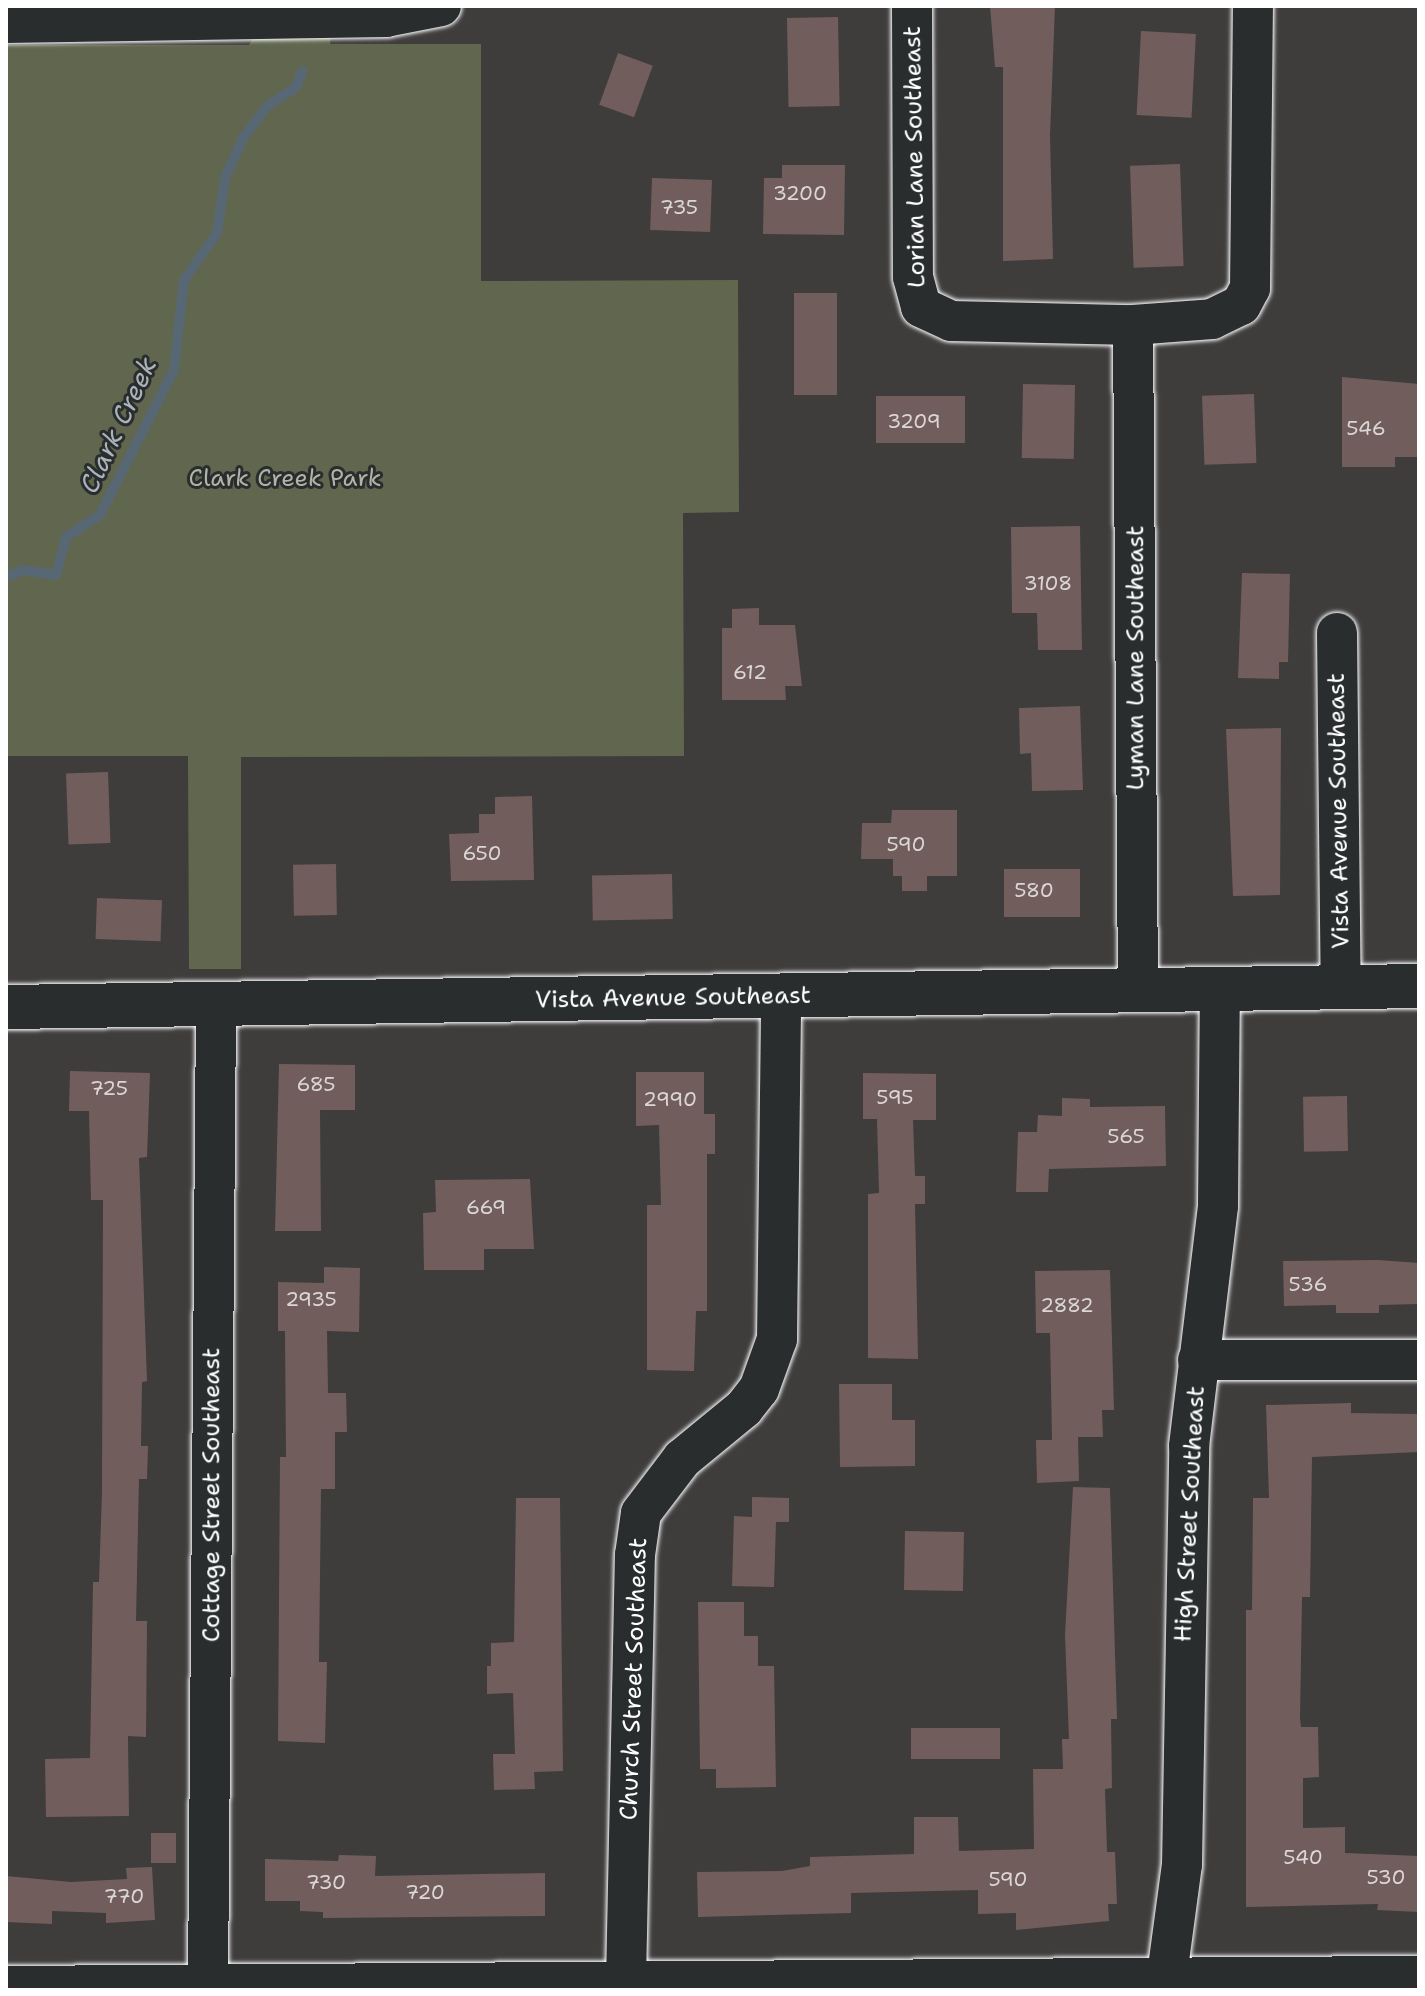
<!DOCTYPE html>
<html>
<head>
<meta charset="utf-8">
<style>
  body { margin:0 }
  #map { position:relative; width:1425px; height:1996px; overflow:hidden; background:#3f3c3c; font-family:"Shantell Sans",sans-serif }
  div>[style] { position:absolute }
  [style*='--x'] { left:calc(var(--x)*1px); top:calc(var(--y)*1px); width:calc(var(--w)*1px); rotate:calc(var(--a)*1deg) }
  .green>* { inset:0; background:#61674e }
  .stream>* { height:10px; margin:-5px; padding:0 5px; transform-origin:5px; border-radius:5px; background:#576874 }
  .building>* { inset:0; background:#715e5c; transform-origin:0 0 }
  .roads { filter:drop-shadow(0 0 2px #fff) drop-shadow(0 0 2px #fff) }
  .minor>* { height:40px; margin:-20px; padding:0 20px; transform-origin:20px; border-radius:20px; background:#2a2d2e }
  .major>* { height:44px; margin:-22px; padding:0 22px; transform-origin:22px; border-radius:22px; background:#2a2d2e }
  span { translate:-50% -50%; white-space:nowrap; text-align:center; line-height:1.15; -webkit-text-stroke:6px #2a2d2e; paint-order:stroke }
  .number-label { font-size:20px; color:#dcd7d6 }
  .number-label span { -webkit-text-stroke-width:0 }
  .street-label { font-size:24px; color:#fff }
  .park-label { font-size:24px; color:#b0b3a6 }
  .water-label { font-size:26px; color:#abb4ba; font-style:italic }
  .frame { position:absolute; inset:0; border:8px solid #fff; pointer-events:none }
</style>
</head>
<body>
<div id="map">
  <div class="green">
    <div style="clip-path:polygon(257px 32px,331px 34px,330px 44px,481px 44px,481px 281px,738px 280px,739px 512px,683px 513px,684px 756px,241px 757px,241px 969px,189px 969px,188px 756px,6px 756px,6px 45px,249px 45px)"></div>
  </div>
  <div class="stream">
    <div style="--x:6;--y:577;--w:19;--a:-21"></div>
    <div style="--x:24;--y:570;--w:32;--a:9"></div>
    <div style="--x:56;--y:575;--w:39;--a:-75"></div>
    <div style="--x:66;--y:537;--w:40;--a:-32.9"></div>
    <div style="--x:100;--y:515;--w:163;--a:-63"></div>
    <div style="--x:174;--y:370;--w:91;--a:-83.7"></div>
    <div style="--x:184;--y:280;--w:57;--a:-54.9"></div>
    <div style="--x:217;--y:233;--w:56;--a:-81.7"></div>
    <div style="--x:225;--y:178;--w:44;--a:-65.8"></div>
    <div style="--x:243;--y:138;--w:40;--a:-53"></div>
    <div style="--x:267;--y:106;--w:35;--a:-33"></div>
    <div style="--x:296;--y:87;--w:17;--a:-69"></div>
  </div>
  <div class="building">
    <div style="clip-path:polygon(990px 6px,1055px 6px,1050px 136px,1053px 259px,1003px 261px,1003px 67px,995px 67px)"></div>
    <div style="left:838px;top:17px;width:89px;height:51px;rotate:89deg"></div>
    <div style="left:1141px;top:31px;width:55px;height:84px;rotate:3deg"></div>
    <div style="left:618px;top:53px;width:37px;height:55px;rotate:20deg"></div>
    <div style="left:1180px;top:164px;width:102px;height:50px;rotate:88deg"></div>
    <div style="clip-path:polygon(782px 165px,845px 165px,844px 235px,763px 234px,764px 178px,782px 178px)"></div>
    <div style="left:652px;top:178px;width:60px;height:52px;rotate:2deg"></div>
    <div style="left:794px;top:293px;width:43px;height:102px"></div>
    <div style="clip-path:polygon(1342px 377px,1419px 384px,1419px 457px,1395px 457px,1395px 467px,1342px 467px)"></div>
    <div style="left:1023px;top:384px;width:52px;height:74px;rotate:1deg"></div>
    <div style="left:1254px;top:394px;width:69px;height:52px;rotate:88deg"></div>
    <div style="left:965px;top:396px;width:47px;height:89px;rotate:90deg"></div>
    <div style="clip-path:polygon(1080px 526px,1082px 650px,1038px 650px,1037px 613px,1012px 613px,1011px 527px)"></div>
    <div style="clip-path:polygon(1242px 573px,1290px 574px,1288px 662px,1279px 662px,1279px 679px,1238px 678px)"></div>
    <div style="clip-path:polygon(759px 608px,759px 625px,795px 625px,802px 686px,785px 686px,786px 700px,722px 700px,722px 628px,732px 628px,732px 609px)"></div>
    <div style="clip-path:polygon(1080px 706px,1083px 790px,1032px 791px,1031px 753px,1020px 754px,1019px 708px)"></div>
    <div style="clip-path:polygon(1281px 728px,1280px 895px,1233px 896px,1226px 729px)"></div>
    <div style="left:108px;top:772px;width:71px;height:42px;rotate:88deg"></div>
    <div style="clip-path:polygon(532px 796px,534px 880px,451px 881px,449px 834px,479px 833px,479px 814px,495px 814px,495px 797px)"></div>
    <div style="clip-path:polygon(892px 810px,957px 810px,957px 876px,927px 876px,927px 891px,902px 891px,902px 876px,893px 876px,893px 859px,861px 859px,862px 823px,891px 823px)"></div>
    <div style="left:336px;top:864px;width:51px;height:43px;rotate:89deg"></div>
    <div style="left:1080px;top:869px;width:48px;height:76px;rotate:90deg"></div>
    <div style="left:672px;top:874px;width:45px;height:80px;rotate:89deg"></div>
    <div style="left:97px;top:898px;width:65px;height:41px;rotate:2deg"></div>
    <div style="clip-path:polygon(279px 1064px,355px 1065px,355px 1110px,320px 1110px,321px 1231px,275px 1231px)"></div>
    <div style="clip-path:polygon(70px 1071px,150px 1073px,147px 1157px,139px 1158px,147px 1381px,142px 1382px,141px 1446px,148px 1446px,147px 1479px,139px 1479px,136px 1621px,147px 1621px,146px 1737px,128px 1736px,129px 1816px,46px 1817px,45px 1759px,90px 1758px,93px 1582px,99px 1582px,102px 1491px,103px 1200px,91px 1200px,89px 1111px,69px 1111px)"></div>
    <div style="clip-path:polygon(636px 1072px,704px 1072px,704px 1114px,715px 1114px,715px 1154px,707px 1154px,707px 1311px,696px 1311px,694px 1371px,647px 1370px,647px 1205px,661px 1205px,659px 1125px,636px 1126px)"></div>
    <div style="clip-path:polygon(863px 1073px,936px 1074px,936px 1120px,913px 1120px,915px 1176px,925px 1176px,925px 1204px,915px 1204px,918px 1359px,868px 1358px,868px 1194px,879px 1193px,877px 1119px,863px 1119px)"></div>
    <div style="left:1347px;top:1096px;width:55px;height:44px;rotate:89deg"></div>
    <div style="clip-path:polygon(1062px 1098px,1090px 1099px,1090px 1107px,1165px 1106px,1166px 1166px,1049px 1169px,1048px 1192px,1016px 1192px,1018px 1132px,1037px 1132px,1038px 1115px,1062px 1116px)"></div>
    <div style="clip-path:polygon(530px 1179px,534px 1249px,484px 1249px,484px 1270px,424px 1270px,423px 1213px,436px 1212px,435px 1180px)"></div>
    <div style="clip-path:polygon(1378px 1260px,1419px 1263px,1419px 1304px,1379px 1305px,1379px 1313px,1336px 1313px,1336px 1305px,1284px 1306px,1283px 1261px)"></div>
    <div style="clip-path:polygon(324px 1267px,360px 1268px,359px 1332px,327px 1331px,328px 1393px,346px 1393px,347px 1432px,335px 1432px,335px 1489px,321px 1489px,319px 1662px,327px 1662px,325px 1743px,278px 1741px,280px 1457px,286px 1457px,285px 1331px,278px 1331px,278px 1282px,324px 1283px)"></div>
    <div style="clip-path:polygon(1110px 1270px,1114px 1410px,1102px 1410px,1103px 1437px,1078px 1437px,1079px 1481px,1037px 1483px,1036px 1440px,1052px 1440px,1050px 1333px,1036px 1333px,1035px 1271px)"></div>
    <div style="clip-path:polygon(839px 1384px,892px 1384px,892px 1420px,915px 1420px,915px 1466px,840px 1467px)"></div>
    <div style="clip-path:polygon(1351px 1403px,1351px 1413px,1419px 1414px,1419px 1452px,1312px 1457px,1310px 1597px,1302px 1597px,1300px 1718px,1301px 1727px,1318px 1727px,1319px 1777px,1303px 1778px,1303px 1828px,1345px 1827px,1345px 1853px,1419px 1856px,1419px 1912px,1377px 1910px,1378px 1904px,1246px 1907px,1246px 1610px,1252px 1610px,1253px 1498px,1269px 1498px,1266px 1405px)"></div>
    <div style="clip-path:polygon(1073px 1487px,1110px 1488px,1117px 1719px,1111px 1719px,1112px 1788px,1105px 1789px,1107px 1852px,1115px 1852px,1117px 1904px,1108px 1904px,1109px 1921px,1016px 1930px,1016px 1913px,978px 1914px,978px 1890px,851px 1893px,851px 1913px,698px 1917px,697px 1872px,782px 1871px,810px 1866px,810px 1857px,914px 1854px,914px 1817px,958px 1817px,959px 1851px,1034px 1849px,1033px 1769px,1063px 1769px,1062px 1739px,1069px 1739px,1065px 1635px)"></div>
    <div style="clip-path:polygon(752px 1497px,789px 1498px,789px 1522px,776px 1522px,774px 1587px,732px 1586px,734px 1516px,752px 1517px)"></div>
    <div style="clip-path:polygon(516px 1498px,560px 1498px,563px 1771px,534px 1772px,535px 1789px,494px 1790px,493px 1754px,515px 1754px,513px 1693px,487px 1694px,487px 1666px,491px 1666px,491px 1643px,514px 1642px)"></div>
    <div style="left:905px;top:1531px;width:59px;height:59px;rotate:1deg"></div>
    <div style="clip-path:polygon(698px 1602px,744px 1602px,744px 1636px,758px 1636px,758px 1666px,774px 1666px,776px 1787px,716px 1788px,716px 1769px,700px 1769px)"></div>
    <div style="left:1000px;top:1728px;width:31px;height:89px;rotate:90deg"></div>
    <div style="left:176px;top:1833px;width:30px;height:25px;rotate:90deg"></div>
    <div style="clip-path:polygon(339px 1855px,376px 1856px,375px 1876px,545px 1873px,545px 1916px,323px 1918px,323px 1912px,300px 1911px,300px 1901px,265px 1901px,265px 1859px,338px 1861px)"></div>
    <div style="clip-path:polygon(152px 1867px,155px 1920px,106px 1923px,106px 1913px,52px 1911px,52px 1924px,6px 1922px,6px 1876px,71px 1882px,127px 1879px,126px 1868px)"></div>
  </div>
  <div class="roads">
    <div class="minor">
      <div style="--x:912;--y:6;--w:271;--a:89.8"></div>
      <div style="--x:913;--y:277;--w:31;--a:75"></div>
      <div style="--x:921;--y:307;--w:33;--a:25"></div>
      <div style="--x:951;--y:321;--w:182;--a:1.3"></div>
      <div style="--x:1133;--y:325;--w:79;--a:-4.3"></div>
      <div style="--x:1212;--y:319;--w:32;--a:-26"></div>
      <div style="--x:1241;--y:305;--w:19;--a:-62"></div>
      <div style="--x:1250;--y:288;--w:282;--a:-89.4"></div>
      <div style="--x:6;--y:23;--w:380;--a:-0.9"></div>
      <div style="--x:386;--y:17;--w:56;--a:-11.3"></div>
      <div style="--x:1133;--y:325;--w:666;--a:89.57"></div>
      <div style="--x:1337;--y:633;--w:355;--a:89.4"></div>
      <div style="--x:1198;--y:1360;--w:221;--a:0"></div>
      <div style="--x:626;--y:1981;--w:426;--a:-88.8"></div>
      <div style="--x:635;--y:1555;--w:42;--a:-81.9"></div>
      <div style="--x:641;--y:1513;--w:68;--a:-52.8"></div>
      <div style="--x:682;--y:1459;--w:80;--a:-39.4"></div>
      <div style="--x:744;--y:1408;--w:24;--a:-52"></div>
      <div style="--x:759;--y:1389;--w:53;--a:-70.2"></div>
      <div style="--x:777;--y:1339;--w:343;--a:-89.3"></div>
      <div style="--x:208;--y:1984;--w:978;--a:-89.53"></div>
      <div style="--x:1165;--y:1990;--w:126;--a:-82.3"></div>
      <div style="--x:1182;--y:1865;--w:419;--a:-89"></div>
      <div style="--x:1189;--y:1446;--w:242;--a:-83.1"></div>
      <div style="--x:1218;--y:1206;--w:216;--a:-89.5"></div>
    </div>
    <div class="major">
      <div style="--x:6;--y:1007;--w:1413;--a:-0.85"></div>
      <div style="--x:6;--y:1988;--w:1413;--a:-0.41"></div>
    </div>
  </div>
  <div class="number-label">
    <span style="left:800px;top:193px">3200</span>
    <span style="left:679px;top:207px">735</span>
    <span style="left:914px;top:421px">3209</span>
    <span style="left:1366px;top:428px">546</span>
    <span style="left:1048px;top:583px">3108</span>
    <span style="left:750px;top:672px">612</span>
    <span style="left:906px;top:844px">590</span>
    <span style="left:482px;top:853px">650</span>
    <span style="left:1034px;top:890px">580</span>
    <span style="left:316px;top:1084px">685</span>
    <span style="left:109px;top:1088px">725</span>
    <span style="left:895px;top:1097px">595</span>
    <span style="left:670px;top:1099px">2990</span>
    <span style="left:1126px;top:1136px">565</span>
    <span style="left:486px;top:1207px">669</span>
    <span style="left:1308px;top:1284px">536</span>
    <span style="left:311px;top:1299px">2935</span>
    <span style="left:1067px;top:1305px">2882</span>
    <span style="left:1303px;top:1857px">540</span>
    <span style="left:1386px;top:1877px">530</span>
    <span style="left:1008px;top:1879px">590</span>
    <span style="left:326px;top:1882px">730</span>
    <span style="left:425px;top:1892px">720</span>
    <span style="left:124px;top:1896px">770</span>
  </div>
  <div class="street-label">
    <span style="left:915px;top:157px;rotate:-91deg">Lorian Lane Southeast</span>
    <span style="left:1136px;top:658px;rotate:-90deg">Lyman Lane Southeast</span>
    <span style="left:1339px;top:811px;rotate:-91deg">Vista Avenue Southeast</span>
    <span style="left:673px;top:998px;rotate:-1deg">Vista Avenue Southeast</span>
    <span style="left:212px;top:1495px;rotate:-90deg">Cottage Street Southeast</span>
    <span style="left:1190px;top:1514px;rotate:-87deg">High Street Southeast</span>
    <span style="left:634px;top:1679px;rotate:-88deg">Church Street Southeast</span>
  </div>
  <div class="park-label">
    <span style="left:285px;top:479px">Clark Creek Park</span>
  </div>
  <div class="water-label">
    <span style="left:118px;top:425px;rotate:-65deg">Clark Creek</span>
  </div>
  <div class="frame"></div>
</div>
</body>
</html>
